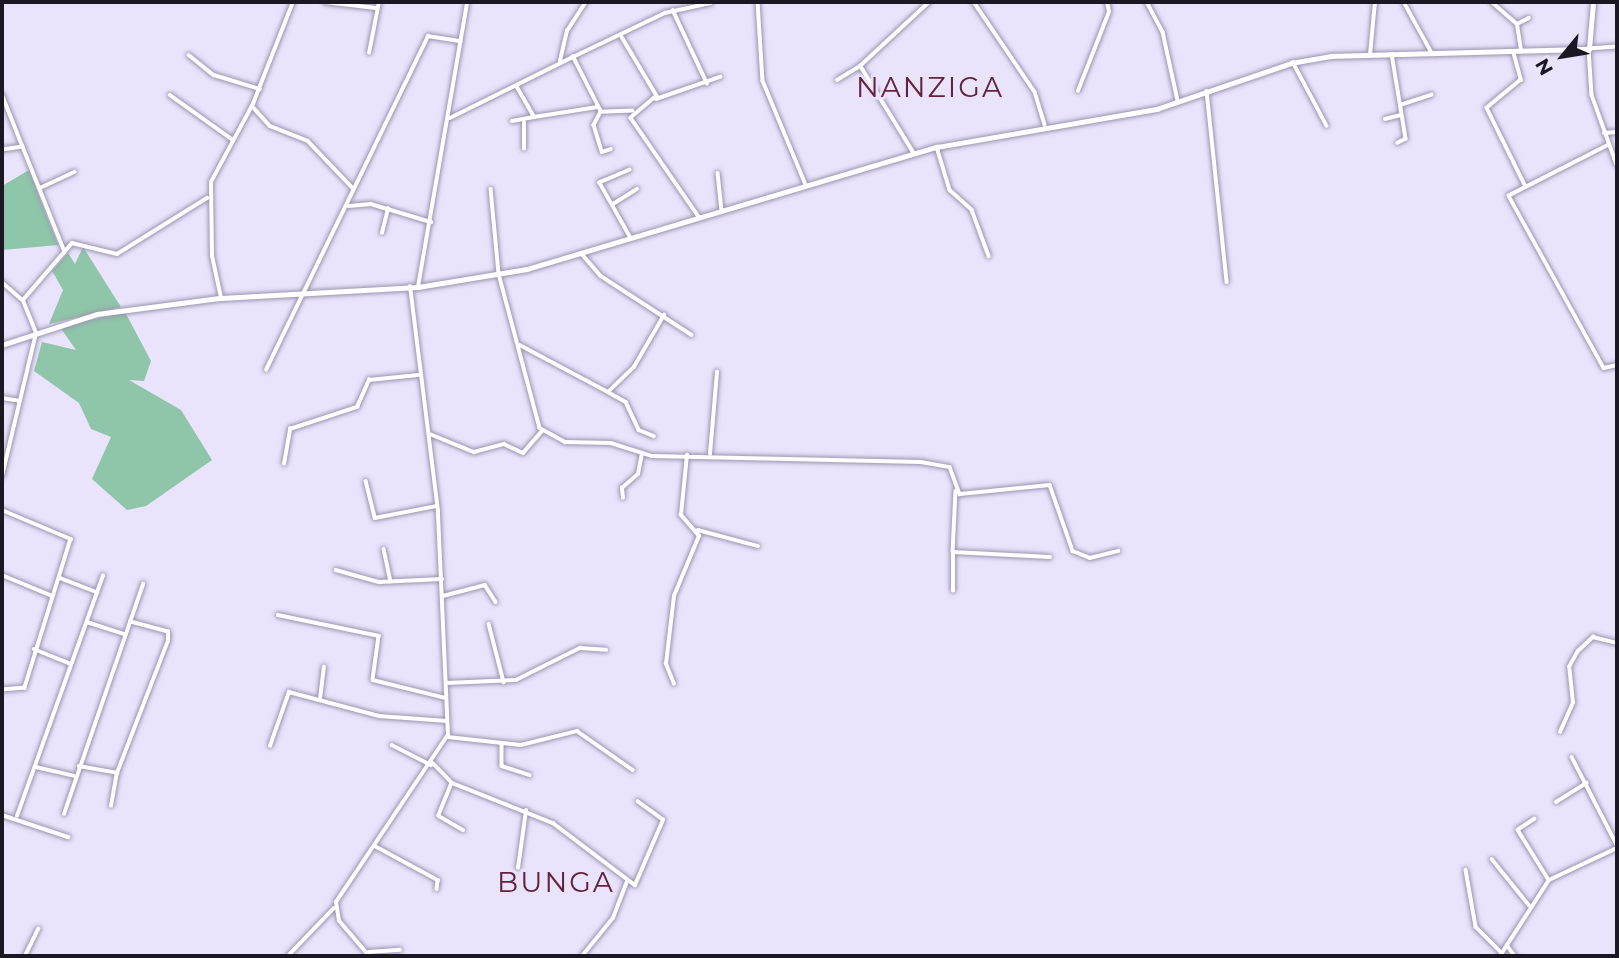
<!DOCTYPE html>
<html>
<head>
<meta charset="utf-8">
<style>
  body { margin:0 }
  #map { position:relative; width:1619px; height:958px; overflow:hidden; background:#e9e4fc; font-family:Montserrat,sans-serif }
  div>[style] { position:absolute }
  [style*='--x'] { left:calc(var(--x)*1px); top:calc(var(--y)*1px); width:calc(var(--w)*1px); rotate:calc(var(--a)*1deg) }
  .green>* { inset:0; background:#8fc5a9 }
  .roads { filter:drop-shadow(0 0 2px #9b94b0) drop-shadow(0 0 2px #9b94b0) }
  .minor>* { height:3.5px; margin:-1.75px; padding:0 1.75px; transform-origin:1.75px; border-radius:1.75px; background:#fff }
  .tertiary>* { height:4.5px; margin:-2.25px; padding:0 2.25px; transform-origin:2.25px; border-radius:2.25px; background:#fff }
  span { translate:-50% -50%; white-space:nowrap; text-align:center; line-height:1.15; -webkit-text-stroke:5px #e9e4fc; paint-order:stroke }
  .quarter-label { font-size:28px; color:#64223c; letter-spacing:2px }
  .frame { position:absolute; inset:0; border:4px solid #1b1823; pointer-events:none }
  .north { position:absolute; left:1528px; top:21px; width:70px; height:70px; -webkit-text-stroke:5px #e9e4fc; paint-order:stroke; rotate:240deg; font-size:19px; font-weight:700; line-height:28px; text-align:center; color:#1b1823 }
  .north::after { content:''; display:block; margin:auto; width:24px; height:32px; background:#1b1823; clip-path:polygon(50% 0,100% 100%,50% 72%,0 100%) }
</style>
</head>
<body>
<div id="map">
  <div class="green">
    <div style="clip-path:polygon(29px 170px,58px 245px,2px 250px,2px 186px)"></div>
    <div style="clip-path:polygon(83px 247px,121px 307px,49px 324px,63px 290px,52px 271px,68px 253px,75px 264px)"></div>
    <div style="clip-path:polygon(125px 312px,151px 361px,144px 381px,129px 380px,181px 410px,212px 460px,146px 506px,127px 510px,92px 479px,111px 437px,91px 429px,79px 403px,34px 371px,42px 342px,76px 350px,60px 327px)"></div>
  </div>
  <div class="roads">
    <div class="minor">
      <div style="--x:325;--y:2;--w:51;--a:6.7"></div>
      <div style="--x:758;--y:2;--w:79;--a:86.4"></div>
      <div style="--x:763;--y:81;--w:113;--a:67.5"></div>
      <div style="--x:974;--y:2;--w:109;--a:55.9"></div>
      <div style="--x:1035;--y:92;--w:34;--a:73"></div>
      <div style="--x:1147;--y:2;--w:34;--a:62"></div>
      <div style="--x:1163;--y:32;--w:71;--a:77.7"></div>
      <div style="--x:1404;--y:2;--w:58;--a:61.2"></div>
      <div style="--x:1492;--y:2;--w:33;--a:41"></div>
      <div style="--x:673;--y:10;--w:81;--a:65"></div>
      <div style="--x:622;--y:37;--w:69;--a:59.3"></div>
      <div style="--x:657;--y:96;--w:34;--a:140"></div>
      <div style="--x:631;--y:118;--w:120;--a:55.5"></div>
      <div style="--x:1617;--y:47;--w:28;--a:176"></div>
      <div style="--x:1589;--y:49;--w:46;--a:86.3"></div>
      <div style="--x:1592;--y:95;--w:74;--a:70.3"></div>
      <div style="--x:1521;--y:50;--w:26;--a:-99"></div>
      <div style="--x:1517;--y:24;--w:13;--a:-27"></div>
      <div style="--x:369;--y:53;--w:52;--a:-78.9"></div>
      <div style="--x:1514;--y:53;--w:28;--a:75"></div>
      <div style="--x:1521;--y:80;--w:44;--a:140.5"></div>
      <div style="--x:1487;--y:108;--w:86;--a:63.7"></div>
      <div style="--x:1392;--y:54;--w:86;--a:80.6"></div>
      <div style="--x:1406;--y:139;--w:9;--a:153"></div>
      <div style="--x:189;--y:55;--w:32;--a:39"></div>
      <div style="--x:214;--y:75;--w:48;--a:16.9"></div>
      <div style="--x:1370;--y:55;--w:53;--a:-84.6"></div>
      <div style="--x:560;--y:61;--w:31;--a:-77"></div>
      <div style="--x:567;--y:31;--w:35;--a:-57"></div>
      <div style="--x:1293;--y:62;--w:72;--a:62"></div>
      <div style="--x:837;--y:80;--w:27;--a:-31"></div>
      <div style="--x:1078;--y:91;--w:85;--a:-68.6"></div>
      <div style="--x:1109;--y:12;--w:10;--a:-101"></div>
      <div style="--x:1207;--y:91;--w:192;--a:84"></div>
      <div style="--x:2;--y:94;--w:57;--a:68.4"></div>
      <div style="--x:23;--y:147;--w:21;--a:172"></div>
      <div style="--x:170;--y:95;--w:77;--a:35.5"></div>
      <div style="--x:656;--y:99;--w:68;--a:-19"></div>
      <div style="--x:1400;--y:105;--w:33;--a:-18"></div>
      <div style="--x:253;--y:107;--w:25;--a:48"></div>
      <div style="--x:270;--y:126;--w:41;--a:21.5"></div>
      <div style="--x:308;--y:141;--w:64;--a:46.3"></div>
      <div style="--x:633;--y:111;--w:32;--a:178"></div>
      <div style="--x:601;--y:112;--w:62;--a:-117"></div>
      <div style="--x:573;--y:57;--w:102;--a:-25.6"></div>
      <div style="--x:665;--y:13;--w:47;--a:-12.3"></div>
      <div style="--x:601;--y:112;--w:15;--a:118"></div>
      <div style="--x:594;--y:125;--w:28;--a:73"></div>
      <div style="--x:602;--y:152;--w:9;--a:-18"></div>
      <div style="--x:534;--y:117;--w:64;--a:-9"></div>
      <div style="--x:450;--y:118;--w:137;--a:-26.4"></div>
      <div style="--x:1385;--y:119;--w:16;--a:-14"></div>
      <div style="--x:512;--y:121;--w:22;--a:-10"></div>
      <div style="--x:534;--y:117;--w:34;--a:-120"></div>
      <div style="--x:1604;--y:133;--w:13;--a:-4"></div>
      <div style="--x:1609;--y:145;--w:112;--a:153"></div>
      <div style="--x:1509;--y:196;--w:196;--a:61.1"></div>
      <div style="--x:1604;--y:368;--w:13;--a:-13"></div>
      <div style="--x:23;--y:147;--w:113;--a:68.2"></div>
      <div style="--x:937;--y:147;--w:45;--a:73.2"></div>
      <div style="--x:950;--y:190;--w:30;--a:42"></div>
      <div style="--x:972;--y:210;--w:49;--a:69.7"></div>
      <div style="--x:524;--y:149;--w:26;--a:-90"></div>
      <div style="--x:914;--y:154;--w:103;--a:-121.5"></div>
      <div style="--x:860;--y:66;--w:94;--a:-42.8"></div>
      <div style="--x:630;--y:170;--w:33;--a:157"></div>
      <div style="--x:600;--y:183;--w:63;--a:60.6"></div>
      <div style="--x:718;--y:173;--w:37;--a:84"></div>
      <div style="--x:40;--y:188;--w:38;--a:-25"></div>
      <div style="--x:491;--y:189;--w:85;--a:84.6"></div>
      <div style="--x:613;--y:204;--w:28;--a:-32"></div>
      <div style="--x:349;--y:206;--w:22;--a:-5"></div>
      <div style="--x:371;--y:204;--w:63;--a:16.7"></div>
      <div style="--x:382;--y:233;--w:25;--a:-76"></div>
      <div style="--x:581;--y:253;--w:30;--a:49"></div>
      <div style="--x:601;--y:276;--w:108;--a:33"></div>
      <div style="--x:499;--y:274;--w:159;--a:75.1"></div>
      <div style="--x:540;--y:428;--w:29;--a:29"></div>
      <div style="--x:565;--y:442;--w:46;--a:1.2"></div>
      <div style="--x:611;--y:443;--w:43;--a:17.6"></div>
      <div style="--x:652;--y:456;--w:269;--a:1.3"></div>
      <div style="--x:921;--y:462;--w:29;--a:10"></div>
      <div style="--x:950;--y:467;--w:29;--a:70"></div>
      <div style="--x:960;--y:494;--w:90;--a:-5.7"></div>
      <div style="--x:1050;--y:485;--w:70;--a:70.8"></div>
      <div style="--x:1073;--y:551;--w:18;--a:22"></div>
      <div style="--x:1090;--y:558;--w:29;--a:-14"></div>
      <div style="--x:2;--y:282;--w:28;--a:41"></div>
      <div style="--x:23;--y:300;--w:75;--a:-49.3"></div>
      <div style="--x:72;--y:243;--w:46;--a:13.7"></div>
      <div style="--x:117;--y:254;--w:106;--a:-31.9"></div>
      <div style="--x:418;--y:287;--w:289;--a:-80.2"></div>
      <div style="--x:221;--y:298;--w:43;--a:-102.1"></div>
      <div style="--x:212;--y:256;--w:74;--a:-90.8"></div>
      <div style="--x:211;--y:182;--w:89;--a:-61.7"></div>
      <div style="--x:253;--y:104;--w:110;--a:-68.6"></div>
      <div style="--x:520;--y:345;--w:100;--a:28.1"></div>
      <div style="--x:608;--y:392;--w:36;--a:-44"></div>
      <div style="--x:634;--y:367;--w:60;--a:-60"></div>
      <div style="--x:266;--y:370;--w:371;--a:-64.1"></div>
      <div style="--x:428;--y:36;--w:33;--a:9"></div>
      <div style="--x:608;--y:392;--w:21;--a:29"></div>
      <div style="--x:626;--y:402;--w:31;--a:65"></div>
      <div style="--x:639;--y:430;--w:16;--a:22"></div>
      <div style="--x:2;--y:398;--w:18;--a:9"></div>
      <div style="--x:430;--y:434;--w:48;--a:22.2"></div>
      <div style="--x:474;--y:452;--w:31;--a:-15"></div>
      <div style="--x:504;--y:444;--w:21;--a:25"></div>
      <div style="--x:523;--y:453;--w:30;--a:-49"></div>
      <div style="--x:710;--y:454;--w:82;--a:-85.1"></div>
      <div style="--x:284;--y:464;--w:36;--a:-80"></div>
      <div style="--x:290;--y:429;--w:71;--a:-18.2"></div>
      <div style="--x:357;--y:407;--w:30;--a:-66"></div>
      <div style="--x:369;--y:380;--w:49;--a:-5.8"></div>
      <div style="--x:2;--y:476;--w:147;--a:-76.6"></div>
      <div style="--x:36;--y:333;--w:35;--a:-112"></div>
      <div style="--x:366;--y:481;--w:38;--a:76"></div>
      <div style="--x:375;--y:518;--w:63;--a:-11"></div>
      <div style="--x:956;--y:491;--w:61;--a:92.8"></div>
      <div style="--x:953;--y:552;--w:97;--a:3"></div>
      <div style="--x:623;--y:498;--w:10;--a:-96"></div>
      <div style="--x:622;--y:488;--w:21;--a:-41"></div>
      <div style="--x:638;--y:474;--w:20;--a:-79"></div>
      <div style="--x:2;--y:510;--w:75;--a:22.8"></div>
      <div style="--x:71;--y:539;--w:156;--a:107.2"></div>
      <div style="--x:25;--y:688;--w:23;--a:175"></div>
      <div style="--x:698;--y:530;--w:62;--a:14.9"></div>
      <div style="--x:384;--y:549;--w:33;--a:78"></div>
      <div style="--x:336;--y:570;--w:45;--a:15.6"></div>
      <div style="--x:379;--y:582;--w:63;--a:-2.7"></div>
      <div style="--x:2;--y:575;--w:52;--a:22.6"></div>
      <div style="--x:60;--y:578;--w:40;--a:21"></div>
      <div style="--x:953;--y:591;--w:39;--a:-90"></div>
      <div style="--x:443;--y:596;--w:43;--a:-14.7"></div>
      <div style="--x:485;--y:585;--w:20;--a:57"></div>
      <div style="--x:278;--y:615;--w:103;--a:11.7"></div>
      <div style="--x:379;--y:636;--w:44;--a:97.8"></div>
      <div style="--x:373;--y:680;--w:75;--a:13.9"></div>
      <div style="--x:87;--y:622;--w:39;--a:18"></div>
      <div style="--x:489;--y:624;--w:60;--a:75.5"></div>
      <div style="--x:34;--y:649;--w:40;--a:22"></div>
      <div style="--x:446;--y:683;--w:70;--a:-2.5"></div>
      <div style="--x:516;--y:680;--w:72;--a:-26.6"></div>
      <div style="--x:580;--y:648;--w:26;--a:4"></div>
      <div style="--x:674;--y:684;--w:22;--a:-112"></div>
      <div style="--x:666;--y:664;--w:68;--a:-83.3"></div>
      <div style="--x:674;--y:596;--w:65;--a:-67.4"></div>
      <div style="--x:699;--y:536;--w:28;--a:-131"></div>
      <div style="--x:681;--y:515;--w:60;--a:-84.3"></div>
      <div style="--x:320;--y:699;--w:32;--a:-83"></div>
      <div style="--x:1560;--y:732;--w:32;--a:-66"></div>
      <div style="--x:1573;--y:703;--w:36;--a:-96"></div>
      <div style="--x:1569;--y:667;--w:18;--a:-61"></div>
      <div style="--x:1578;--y:651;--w:21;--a:-43"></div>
      <div style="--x:1593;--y:637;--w:25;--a:14"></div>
      <div style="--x:448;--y:737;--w:73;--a:6.3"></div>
      <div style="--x:521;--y:745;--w:58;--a:-14"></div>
      <div style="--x:577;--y:731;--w:68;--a:34.9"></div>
      <div style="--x:502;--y:744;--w:22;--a:90"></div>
      <div style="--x:502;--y:766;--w:29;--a:18"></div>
      <div style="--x:392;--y:745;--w:44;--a:27.1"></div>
      <div style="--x:270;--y:746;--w:57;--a:-70.6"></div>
      <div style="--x:289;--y:692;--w:93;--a:14.9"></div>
      <div style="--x:379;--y:716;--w:68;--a:4.2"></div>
      <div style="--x:1572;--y:757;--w:99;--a:62.9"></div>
      <div style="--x:433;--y:763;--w:28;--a:46"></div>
      <div style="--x:452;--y:783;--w:35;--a:112"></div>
      <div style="--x:439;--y:816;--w:28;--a:30"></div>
      <div style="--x:79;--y:766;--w:39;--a:10"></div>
      <div style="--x:36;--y:767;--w:39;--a:13"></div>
      <div style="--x:452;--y:783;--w:109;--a:21.6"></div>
      <div style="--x:553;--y:823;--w:103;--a:37.1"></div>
      <div style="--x:635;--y:885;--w:71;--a:-66.7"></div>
      <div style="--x:663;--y:820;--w:31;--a:-144"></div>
      <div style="--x:1556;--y:802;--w:36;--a:-32"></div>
      <div style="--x:111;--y:806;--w:34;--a:-80"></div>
      <div style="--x:117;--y:773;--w:142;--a:-68.9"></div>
      <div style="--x:168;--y:641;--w:9;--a:-90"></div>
      <div style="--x:168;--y:632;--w:39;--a:-165"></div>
      <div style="--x:64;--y:814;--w:243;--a:-71"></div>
      <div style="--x:2;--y:815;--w:70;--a:18.4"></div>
      <div style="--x:17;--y:816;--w:255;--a:-70.3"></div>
      <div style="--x:1535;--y:819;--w:20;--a:147"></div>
      <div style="--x:1518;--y:830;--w:59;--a:58.2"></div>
      <div style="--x:375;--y:846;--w:72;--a:28.4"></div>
      <div style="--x:438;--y:880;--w:9;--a:96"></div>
      <div style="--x:1492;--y:859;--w:59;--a:51.2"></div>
      <div style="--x:518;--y:868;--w:58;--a:-82"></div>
      <div style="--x:1466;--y:870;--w:58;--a:80"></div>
      <div style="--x:1476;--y:927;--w:37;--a:45"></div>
      <div style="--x:1507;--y:945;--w:14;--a:54"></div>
      <div style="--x:369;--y:952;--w:31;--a:-4"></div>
      <div style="--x:25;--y:956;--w:30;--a:-64"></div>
      <div style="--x:288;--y:956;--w:66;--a:-46.2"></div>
      <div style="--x:369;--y:956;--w:46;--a:-130.6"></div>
      <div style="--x:339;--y:921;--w:19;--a:-99"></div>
      <div style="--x:336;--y:902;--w:201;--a:-56.2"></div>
      <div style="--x:448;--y:735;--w:224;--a:-92.6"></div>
      <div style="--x:438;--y:511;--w:226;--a:-97.1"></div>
      <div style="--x:582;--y:956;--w:49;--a:-50.8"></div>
      <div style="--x:613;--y:918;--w:39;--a:-69"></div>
      <div style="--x:1500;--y:956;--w:90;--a:-57.2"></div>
      <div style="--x:1549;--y:880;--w:75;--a:-25.2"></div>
    </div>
    <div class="tertiary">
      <div style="--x:2;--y:345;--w:100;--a:-18.1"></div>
      <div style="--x:97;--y:314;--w:125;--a:-7.4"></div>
      <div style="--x:221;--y:298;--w:197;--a:-3.2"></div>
      <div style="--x:418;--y:287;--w:110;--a:-9.4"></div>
      <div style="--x:527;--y:269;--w:428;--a:-16.6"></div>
      <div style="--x:937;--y:147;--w:223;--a:-9.8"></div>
      <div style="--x:1157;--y:109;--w:142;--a:-18.9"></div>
      <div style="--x:1291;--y:63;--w:41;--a:-9.9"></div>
      <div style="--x:1331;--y:56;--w:258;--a:-1.6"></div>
      <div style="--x:1589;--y:49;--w:47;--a:-85.1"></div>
    </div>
  </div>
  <div class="quarter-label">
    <span style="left:930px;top:87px">NANZIGA</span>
    <span style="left:556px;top:882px">BUNGA</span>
  </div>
  <div class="frame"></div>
  <div class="north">N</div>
</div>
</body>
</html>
